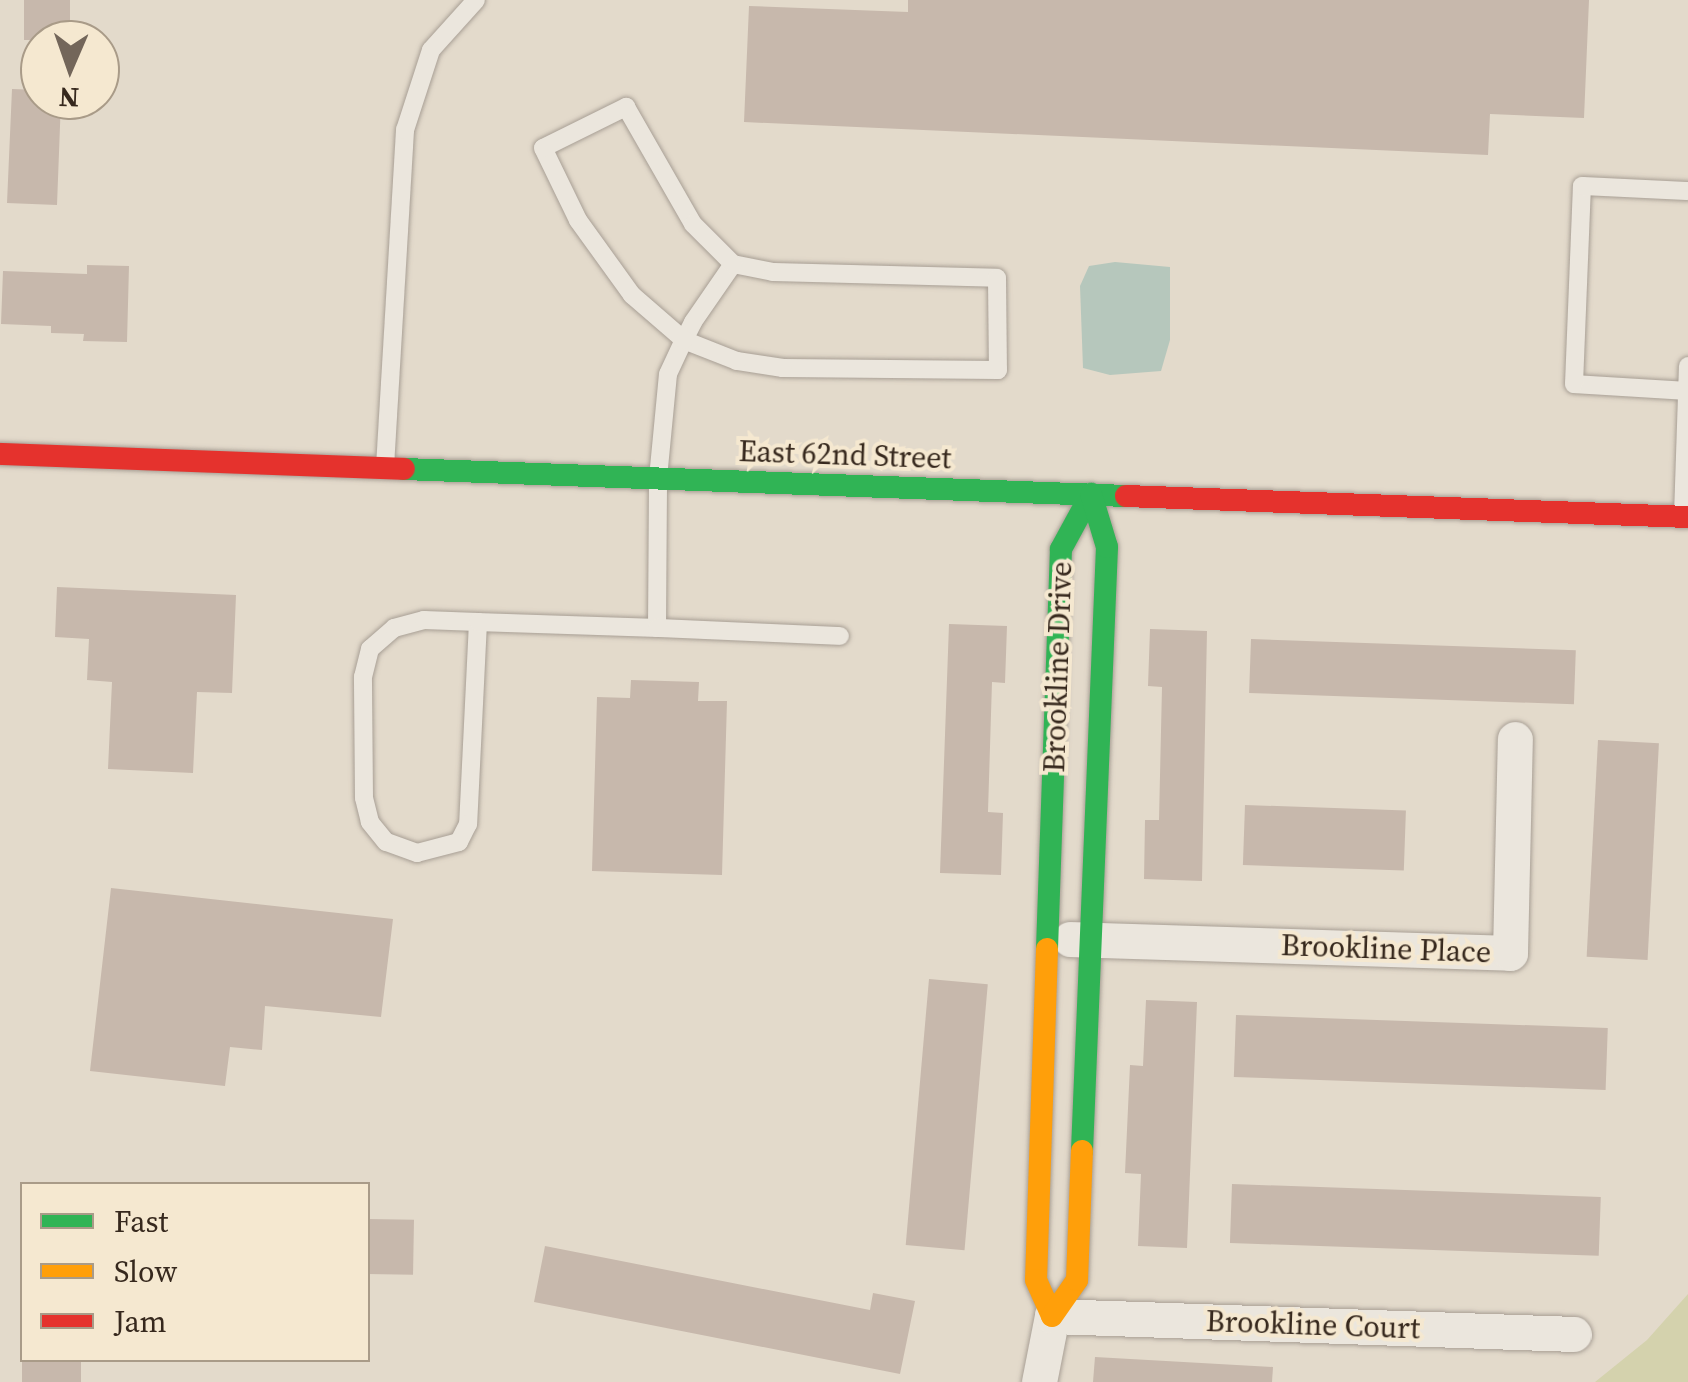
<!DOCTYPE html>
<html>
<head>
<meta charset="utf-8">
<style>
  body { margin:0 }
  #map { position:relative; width:1688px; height:1382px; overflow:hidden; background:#e3dacb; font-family:"Source Serif 4",serif }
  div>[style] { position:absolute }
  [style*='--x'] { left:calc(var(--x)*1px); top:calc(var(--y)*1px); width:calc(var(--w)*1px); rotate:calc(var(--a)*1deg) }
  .green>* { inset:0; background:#d4d2ad }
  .water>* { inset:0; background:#b6c7bc }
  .building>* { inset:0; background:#c7b8ac; transform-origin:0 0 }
  .roads { filter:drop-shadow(0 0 2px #a89f95) drop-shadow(0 0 2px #a89f95) }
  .lane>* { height:18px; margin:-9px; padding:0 9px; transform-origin:9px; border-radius:9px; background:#ebe6dd }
  .street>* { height:35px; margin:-17.5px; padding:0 17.5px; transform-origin:17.5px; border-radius:17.5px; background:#ebe6dd }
  .fast>* { height:22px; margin:-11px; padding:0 11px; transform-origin:11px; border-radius:11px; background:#30b455 }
  .slow>* { height:22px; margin:-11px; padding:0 11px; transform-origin:11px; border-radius:11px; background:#ff9f0a }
  .jam>* { height:22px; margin:-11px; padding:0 11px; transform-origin:11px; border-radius:11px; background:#e5322d }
  span { translate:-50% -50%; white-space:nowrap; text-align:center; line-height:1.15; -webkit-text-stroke:8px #f5e8d0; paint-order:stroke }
  .street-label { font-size:30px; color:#36281d }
  .legend { position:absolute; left:20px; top:1182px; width:350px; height:180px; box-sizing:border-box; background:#f5e8d0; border:2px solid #a99b88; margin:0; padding:12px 18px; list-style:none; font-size:30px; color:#36281d }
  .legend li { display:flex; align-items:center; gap:20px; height:50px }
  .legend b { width:50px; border:2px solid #a99b88 }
  .north { position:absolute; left:20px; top:20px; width:100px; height:100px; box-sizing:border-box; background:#f5e8d0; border:2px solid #a99b88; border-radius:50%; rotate:182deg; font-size:28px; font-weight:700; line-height:40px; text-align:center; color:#36281d }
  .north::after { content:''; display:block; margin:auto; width:35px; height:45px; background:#73665a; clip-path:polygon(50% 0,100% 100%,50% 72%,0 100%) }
</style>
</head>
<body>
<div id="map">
  <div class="green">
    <div style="clip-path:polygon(1688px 1294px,1688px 1382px,1595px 1382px,1647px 1340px)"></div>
  </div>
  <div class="water">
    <div style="clip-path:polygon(1115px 262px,1170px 267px,1170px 340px,1161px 371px,1110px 375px,1083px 368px,1080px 286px,1089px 266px)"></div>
  </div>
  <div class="building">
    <div style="left:24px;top:0;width:46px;height:40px"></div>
    <div style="clip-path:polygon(908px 0,1589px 0,1584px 118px,1490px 114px,1488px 155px,744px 122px,749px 6px,908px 12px)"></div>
    <div style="clip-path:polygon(12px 89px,40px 90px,40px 100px,61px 100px,57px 205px,7px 203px)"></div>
    <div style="clip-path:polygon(87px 265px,129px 266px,127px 342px,83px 341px,84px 334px,51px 333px,51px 326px,1px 324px,3px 271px,87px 274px)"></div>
    <div style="clip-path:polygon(57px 587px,236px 595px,232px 693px,197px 692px,193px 773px,108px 769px,112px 682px,87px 680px,89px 639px,55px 637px)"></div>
    <div style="clip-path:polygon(949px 624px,1007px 626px,1005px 683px,992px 682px,988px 812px,1003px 813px,1001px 875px,940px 873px)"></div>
    <div style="clip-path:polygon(1150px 629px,1207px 631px,1202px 881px,1144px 879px,1145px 820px,1159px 820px,1162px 687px,1148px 686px)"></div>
    <div style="left:1251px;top:639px;width:325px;height:54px;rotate:2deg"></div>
    <div style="clip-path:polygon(631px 680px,699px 682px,698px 701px,727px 701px,722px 875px,592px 871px,597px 697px,630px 698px)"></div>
    <div style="left:1598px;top:740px;width:61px;height:217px;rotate:3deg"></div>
    <div style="left:1245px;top:805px;width:161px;height:60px;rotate:2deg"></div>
    <div style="clip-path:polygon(111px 888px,393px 919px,381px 1017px,265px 1006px,262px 1050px,230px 1047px,225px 1086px,90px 1071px)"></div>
    <div style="left:929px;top:979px;width:59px;height:267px;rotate:5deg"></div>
    <div style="clip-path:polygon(1146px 1000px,1197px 1002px,1187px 1248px,1138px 1246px,1141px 1174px,1125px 1173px,1130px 1065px,1143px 1066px)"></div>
    <div style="left:1236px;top:1015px;width:372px;height:62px;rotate:2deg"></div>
    <div style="left:1232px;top:1184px;width:369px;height:59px;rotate:2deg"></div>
    <div style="left:368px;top:1219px;width:46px;height:55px;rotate:1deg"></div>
    <div style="clip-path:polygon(545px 1246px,870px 1310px,873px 1293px,915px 1301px,900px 1374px,534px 1302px)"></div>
    <div style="clip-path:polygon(1095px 1357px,1273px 1367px,1272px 1382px,1093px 1382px)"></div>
    <div style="left:22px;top:1360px;width:59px;height:22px"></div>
  </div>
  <div class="roads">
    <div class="lane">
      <div style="--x:1687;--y:391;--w:113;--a:-176.5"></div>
      <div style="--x:1574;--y:384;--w:198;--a:-87.7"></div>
      <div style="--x:1582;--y:186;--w:106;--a:2.7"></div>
      <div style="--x:385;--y:467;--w:338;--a:-86.6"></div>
      <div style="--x:405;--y:130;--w:84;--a:-72"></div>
      <div style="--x:431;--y:50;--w:67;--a:-48"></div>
      <div style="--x:1683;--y:516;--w:150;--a:-88.1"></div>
      <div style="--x:478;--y:622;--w:202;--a:92.8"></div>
      <div style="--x:468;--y:824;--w:20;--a:117"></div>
      <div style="--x:459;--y:842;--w:43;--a:165.3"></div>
      <div style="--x:417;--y:853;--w:33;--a:-160"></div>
      <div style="--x:386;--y:842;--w:26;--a:-129"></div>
      <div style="--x:370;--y:822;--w:25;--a:-104"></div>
      <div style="--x:364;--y:798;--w:121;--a:-90.5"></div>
      <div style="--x:363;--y:677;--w:29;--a:-76"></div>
      <div style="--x:370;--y:649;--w:32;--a:-41"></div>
      <div style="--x:394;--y:628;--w:31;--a:-15"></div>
      <div style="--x:424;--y:620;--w:54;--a:2.1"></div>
      <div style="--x:478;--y:622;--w:179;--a:1.9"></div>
      <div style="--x:657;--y:628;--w:150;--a:-89.6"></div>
      <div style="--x:658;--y:478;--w:104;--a:-84.5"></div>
      <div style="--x:668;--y:374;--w:38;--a:-65"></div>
      <div style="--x:684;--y:340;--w:20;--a:-63"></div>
      <div style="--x:693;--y:322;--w:70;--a:-55.4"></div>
      <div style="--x:733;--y:264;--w:41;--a:11.3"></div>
      <div style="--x:773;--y:272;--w:224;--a:1.5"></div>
      <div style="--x:997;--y:278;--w:92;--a:89.4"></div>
      <div style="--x:998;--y:370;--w:215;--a:-179.5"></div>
      <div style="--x:783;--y:368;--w:47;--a:-171.3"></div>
      <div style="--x:737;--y:361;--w:57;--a:-158.4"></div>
      <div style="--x:684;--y:340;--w:69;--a:-139.1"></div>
      <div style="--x:632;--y:295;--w:92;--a:-125.8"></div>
      <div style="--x:578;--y:220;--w:80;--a:-115.9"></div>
      <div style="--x:543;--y:148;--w:93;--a:-26.3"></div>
      <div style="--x:626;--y:107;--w:135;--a:60.2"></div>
      <div style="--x:693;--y:224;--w:57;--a:45"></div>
      <div style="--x:657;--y:628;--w:183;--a:2.5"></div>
    </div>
    <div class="street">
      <div style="--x:1070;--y:939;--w:440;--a:1.8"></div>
      <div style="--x:1510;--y:953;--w:214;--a:-88.7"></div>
      <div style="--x:1039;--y:1382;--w:67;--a:-78.9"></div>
      <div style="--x:1052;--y:1316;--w:522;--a:1.97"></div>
    </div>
    <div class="fast">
      <div style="--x:404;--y:469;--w:723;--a:2.14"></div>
      <div style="--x:1047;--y:949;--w:400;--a:-88"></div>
      <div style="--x:1061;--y:549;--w:63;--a:-61.4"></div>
      <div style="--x:1082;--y:1151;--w:605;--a:-87.63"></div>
      <div style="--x:1107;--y:547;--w:55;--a:-106.8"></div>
    </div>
    <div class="slow">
      <div style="--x:1047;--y:949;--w:331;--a:91.9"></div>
      <div style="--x:1036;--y:1280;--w:39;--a:66"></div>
      <div style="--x:1052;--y:1316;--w:44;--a:-55.2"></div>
      <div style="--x:1077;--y:1280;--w:129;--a:-87.8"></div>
    </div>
    <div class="jam">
      <div style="--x:0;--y:454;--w:404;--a:2.1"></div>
      <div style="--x:1126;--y:496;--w:562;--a:2.14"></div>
    </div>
  </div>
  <div class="street-label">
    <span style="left:845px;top:455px;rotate:2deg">East 62nd Street</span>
    <span style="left:1058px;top:667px;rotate:-88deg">Brookline Drive</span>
    <span style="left:1386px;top:949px;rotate:2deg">Brookline Place</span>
    <span style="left:1313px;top:1325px;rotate:2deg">Brookline Court</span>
  </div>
  <ul class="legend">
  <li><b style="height:12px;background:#30b455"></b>Fast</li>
  <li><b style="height:12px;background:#ff9f0a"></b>Slow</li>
  <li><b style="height:12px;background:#e5322d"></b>Jam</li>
  </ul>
  <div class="north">N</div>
</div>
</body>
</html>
